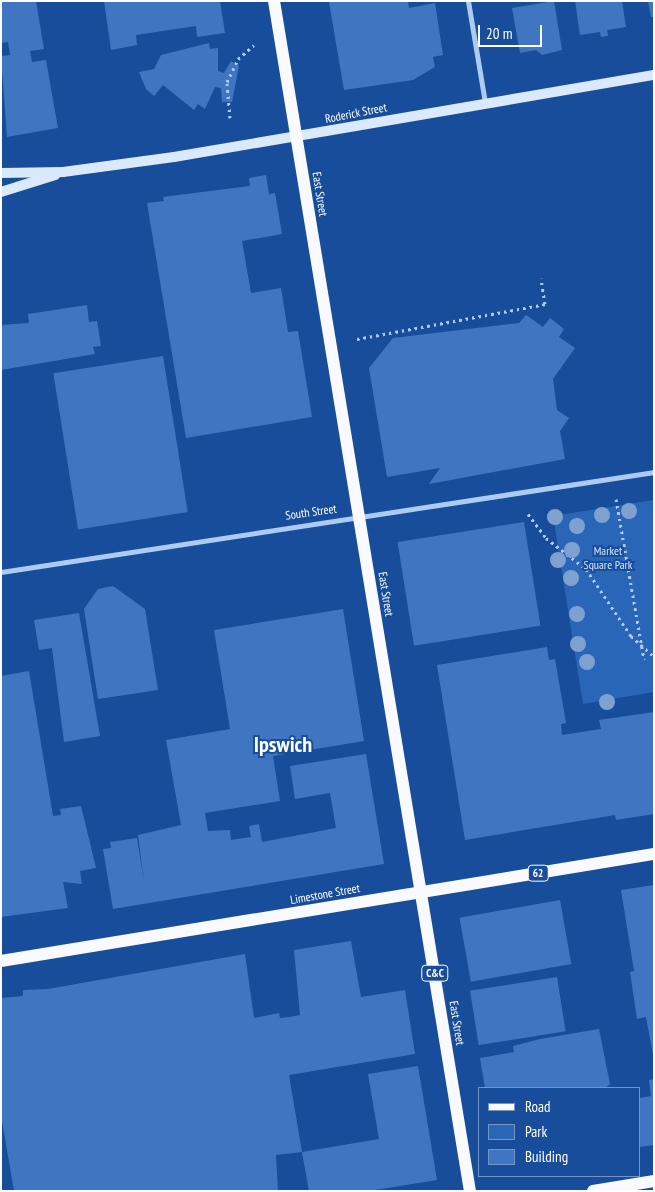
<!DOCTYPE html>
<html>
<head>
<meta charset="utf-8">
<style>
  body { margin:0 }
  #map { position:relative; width:655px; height:1192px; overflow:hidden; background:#174d9b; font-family:"PT Sans Narrow",sans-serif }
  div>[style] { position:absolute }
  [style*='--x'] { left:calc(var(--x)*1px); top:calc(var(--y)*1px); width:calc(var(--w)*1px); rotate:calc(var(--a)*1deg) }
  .green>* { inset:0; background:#2a66b8 }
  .building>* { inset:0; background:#4076c1; transform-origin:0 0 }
  .path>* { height:3px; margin-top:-1.5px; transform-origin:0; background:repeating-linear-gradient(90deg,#adcaf2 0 2.5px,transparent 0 6.5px) }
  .street>* { height:5px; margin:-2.5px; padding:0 2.5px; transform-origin:2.5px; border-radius:2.5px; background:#adcaf2 }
  .secondary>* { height:10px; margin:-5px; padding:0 5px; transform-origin:5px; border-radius:5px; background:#dbe9fc }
  .primary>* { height:12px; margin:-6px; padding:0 6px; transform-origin:6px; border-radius:6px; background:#f8faff }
  .trees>* { width:16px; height:16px; margin:-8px; border-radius:50%; background:#7fa1d0 }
  span { translate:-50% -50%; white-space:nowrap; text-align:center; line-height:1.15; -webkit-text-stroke:4px #174d9b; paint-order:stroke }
  .shield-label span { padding:1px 4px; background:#174d9b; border:1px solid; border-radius:4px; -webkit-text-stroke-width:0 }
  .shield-label { font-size:11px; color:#fff; font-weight:700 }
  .street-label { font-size:12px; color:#fff }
  .park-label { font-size:12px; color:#d4e5fc }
  .town-label { font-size:22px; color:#fff; font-weight:700 }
  .frame { position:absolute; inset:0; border:2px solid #fff; pointer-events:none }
  .legend { position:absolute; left:478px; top:1087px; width:162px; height:90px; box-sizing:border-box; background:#174d9b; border:1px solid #7494c3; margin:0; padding:6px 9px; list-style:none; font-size:15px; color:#fff }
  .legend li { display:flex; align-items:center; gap:10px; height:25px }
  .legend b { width:25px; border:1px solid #7494c3 }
  .scale { position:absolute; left:478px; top:25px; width:64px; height:22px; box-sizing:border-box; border:2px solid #fff; border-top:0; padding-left:6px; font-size:15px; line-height:18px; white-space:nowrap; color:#fff; -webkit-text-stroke:4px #174d9b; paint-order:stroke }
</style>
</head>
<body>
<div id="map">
  <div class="green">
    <div style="clip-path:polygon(654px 500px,654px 692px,583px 704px,553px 516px)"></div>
  </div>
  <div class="building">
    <div style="clip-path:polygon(36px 1px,44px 49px,30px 51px,32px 62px,46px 60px,58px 128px,7px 137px,1px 56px,10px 55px,8px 42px,1px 43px,1px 2px)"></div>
    <div style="clip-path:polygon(104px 1px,220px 1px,225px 33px,197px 37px,196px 26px,136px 35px,137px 45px,111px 50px)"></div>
    <div style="clip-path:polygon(408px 1px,409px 8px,435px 3px,443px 55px,433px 57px,435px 67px,413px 80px,344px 90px,329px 2px)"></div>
    <div style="clip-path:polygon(554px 1px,562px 50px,542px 55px,536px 50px,520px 53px,512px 8px)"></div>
    <div style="clip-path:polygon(575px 1px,622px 1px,626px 27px,607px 30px,608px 36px,601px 37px,600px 32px,580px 35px)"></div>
    <div style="clip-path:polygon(648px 1px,654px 1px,654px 17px,651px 17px)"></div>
    <div style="clip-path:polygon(209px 43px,210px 49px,218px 48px,218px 71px,224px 73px,231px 61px,239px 66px,232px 102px,222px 102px,221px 88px,215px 87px,205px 109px,198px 104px,194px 110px,163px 85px,154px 96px,146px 89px,139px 72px,154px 69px,161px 55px)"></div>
    <div style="clip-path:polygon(266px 175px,269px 194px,275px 193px,282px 234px,242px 241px,251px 293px,281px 288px,288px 332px,298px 331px,312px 417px,186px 438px,147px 203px,164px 201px,163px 197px,250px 186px,249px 178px)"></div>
    <div style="clip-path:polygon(87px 305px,89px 322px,97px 321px,101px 346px,93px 347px,95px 354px,1px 370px,1px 325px,29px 323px,28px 314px)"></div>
    <div style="clip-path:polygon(526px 315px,543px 327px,550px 318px,564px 329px,559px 337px,575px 348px,553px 379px,557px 410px,569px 418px,560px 431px,565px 459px,429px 484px,440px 468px,387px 477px,369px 368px,393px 338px,519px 323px)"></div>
    <div style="left:163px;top:356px;width:158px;height:111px;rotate:81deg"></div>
    <div style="left:524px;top:522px;width:105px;height:128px;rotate:81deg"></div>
    <div style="clip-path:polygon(113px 586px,145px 609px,158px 690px,98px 699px,84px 609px,98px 589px)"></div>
    <div style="clip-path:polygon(343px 609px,364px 741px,273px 756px,280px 801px,205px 813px,208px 831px,230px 830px,231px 840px,251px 837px,249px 826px,259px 824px,262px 842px,336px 828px,330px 793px,295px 799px,290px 766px,366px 754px,384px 864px,113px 909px,103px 849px,111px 848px,110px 842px,137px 838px,144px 882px,138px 835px,181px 825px,166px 740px,230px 729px,214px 630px)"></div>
    <div style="clip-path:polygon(79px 613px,100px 736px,64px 742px,52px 648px,39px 650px,34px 620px)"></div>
    <div style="clip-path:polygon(547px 647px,549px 660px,555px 659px,566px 723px,561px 724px,562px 735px,601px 729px,599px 720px,654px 712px,654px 814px,616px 820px,615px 815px,465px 840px,437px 665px)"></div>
    <div style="clip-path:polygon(29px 671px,53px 816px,61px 815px,60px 809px,81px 806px,96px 868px,80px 871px,82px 884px,63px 882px,68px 908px,1px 917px,1px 676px)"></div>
    <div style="clip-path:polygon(654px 885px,654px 1055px,653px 1055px,646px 1017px,637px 1019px,630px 972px,634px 971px,621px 890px)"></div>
    <div style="left:560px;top:900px;width:65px;height:102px;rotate:80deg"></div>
    <div style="clip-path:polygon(351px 941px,361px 997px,405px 990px,415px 1054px,289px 1075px,302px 1152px,276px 1155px,278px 1191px,14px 1191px,1px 1115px,1px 998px,23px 996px,23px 990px,48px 989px,245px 954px,254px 1018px,279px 1013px,280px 1018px,290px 1017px,300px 1015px,294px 950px)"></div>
    <div style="left:557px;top:977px;width:55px;height:88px;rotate:81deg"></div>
    <div style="clip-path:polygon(599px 1029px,610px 1084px,605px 1088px,485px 1088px,480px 1058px,514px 1052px,513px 1046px,540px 1039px)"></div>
    <div style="clip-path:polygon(418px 1066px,437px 1180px,369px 1191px,309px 1191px,302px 1152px,379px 1139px,368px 1074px)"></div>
    <div style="clip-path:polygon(654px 1079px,654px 1145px,639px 1147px,639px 1098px,651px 1096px,649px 1080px)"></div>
  </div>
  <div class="path">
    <div style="--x:230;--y:118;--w:36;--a:-95"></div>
    <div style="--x:227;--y:82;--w:25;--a:-64"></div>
    <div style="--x:238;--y:59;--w:21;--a:-41"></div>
    <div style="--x:357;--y:339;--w:191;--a:-10.5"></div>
    <div style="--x:545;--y:304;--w:26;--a:-99"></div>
    <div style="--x:616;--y:499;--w:163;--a:80.1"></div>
    <div style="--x:528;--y:514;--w:30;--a:53"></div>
    <div style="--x:546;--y:538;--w:51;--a:37.8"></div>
    <div style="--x:586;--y:569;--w:81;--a:56.1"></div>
    <div style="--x:631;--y:636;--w:31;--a:42"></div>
  </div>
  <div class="street">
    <div style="--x:468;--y:1;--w:103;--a:80.5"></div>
    <div style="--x:1;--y:572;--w:661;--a:-8.71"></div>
  </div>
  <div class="secondary">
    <div style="--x:1;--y:173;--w:62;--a:-0.9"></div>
    <div style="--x:63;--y:172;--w:112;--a:-7.7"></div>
    <div style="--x:174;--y:157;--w:487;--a:-9.7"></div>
    <div style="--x:1;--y:192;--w:57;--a:-17.5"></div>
  </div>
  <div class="primary">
    <div style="--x:274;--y:1;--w:1206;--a:80.65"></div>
    <div style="--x:1;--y:961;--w:662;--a:-9.31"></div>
    <div style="--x:593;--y:1191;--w:62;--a:-9.3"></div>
  </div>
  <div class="trees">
    <div style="left:629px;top:511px"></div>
    <div style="left:602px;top:515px"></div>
    <div style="left:555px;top:517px"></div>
    <div style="left:577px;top:526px"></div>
    <div style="left:572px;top:550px"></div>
    <div style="left:558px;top:560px"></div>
    <div style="left:571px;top:578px"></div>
    <div style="left:577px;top:614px"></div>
    <div style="left:578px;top:644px"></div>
    <div style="left:587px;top:662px"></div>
    <div style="left:607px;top:702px"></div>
  </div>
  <div class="shield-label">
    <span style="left:538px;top:873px">62</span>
    <span style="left:435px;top:973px">C&amp;C</span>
  </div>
  <div class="street-label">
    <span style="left:356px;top:113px;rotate:-11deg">Roderick Street</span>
    <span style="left:320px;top:194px;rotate:81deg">East Street</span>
    <span style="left:311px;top:512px;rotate:-8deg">South Street</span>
    <span style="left:386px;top:594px;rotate:81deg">East Street</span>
    <span style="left:325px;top:894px;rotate:-10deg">Limestone Street</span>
    <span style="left:457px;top:1023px;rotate:81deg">East Street</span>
  </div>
  <div class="park-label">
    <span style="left:608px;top:558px">Market<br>Square Park</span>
  </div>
  <div class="town-label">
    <span style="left:283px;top:745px">Ipswich</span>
  </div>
  <div class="frame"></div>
  <ul class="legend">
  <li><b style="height:6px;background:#f8faff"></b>Road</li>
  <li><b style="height:14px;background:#2a66b8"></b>Park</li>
  <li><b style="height:14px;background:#4076c1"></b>Building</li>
  </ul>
  <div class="scale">20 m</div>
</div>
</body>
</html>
